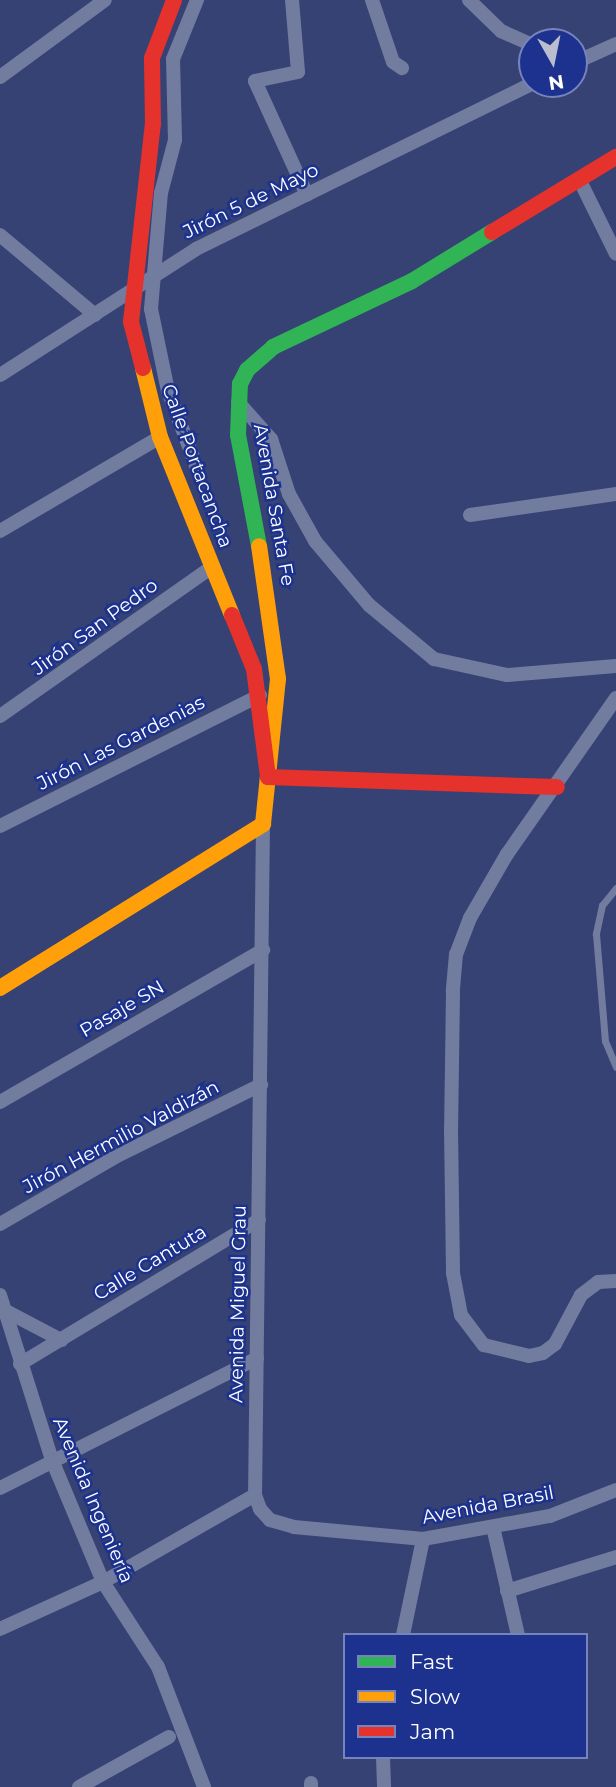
<!DOCTYPE html>
<html>
<head>
<meta charset="utf-8">
<style>
  body { margin:0 }
  #map { position:relative; width:616px; height:1787px; overflow:hidden; background:#364274; font-family:Montserrat,sans-serif }
  div>[style] { position:absolute }
  [style*='--x'] { left:calc(var(--x)*1px); top:calc(var(--y)*1px); width:calc(var(--w)*1px); rotate:calc(var(--a)*1deg) }
  .lane>* { height:7px; margin:-3.5px; padding:0 3.5px; transform-origin:3.5px; border-radius:3.5px; background:#727c9f }
  .street>* { height:14px; margin:-7px; padding:0 7px; transform-origin:7px; border-radius:7px; background:#727c9f }
  .fast>* { height:16px; margin:-8px; padding:0 8px; transform-origin:8px; border-radius:8px; background:#30b455 }
  .slow>* { height:16px; margin:-8px; padding:0 8px; transform-origin:8px; border-radius:8px; background:#ff9f0a }
  .jam>* { height:16px; margin:-8px; padding:0 8px; transform-origin:8px; border-radius:8px; background:#e5322d }
  span { translate:-50% -50%; white-space:nowrap; text-align:center; line-height:1.15; -webkit-text-stroke:5px #1c328e; paint-order:stroke }
  .street-label { font-size:19px; color:#fff }
  .legend { position:absolute; left:343px; top:1633px; width:245px; height:126px; box-sizing:border-box; background:#1c328e; border:2px solid #7784bb; margin:0; padding:9px 12px; list-style:none; font-size:21px; color:#fff }
  .legend li { display:flex; align-items:center; gap:14px; height:35px }
  .legend b { width:35px; border:2px solid #7784bb }
  .north { position:absolute; left:518px; top:28px; width:70px; height:70px; box-sizing:border-box; background:#1c328e; border:2px solid #7784bb; border-radius:50%; rotate:171deg; font-size:19px; font-weight:700; line-height:28px; text-align:center; color:#fff }
  .north::after { content:''; display:block; margin:auto; width:24px; height:32px; background:#b9bdce; clip-path:polygon(50% 0,100% 100%,50% 72%,0 100%) }
</style>
</head>
<body>
<div id="map">
  <div class="lane">
    <div style="--x:616;--y:888;--w:22;--a:129"></div>
    <div style="--x:602;--y:905;--w:30;--a:102"></div>
    <div style="--x:596;--y:934;--w:107;--a:85.2"></div>
    <div style="--x:605;--y:1041;--w:28;--a:67"></div>
  </div>
  <div class="street">
    <div style="--x:292;--y:0;--w:72;--a:85.2"></div>
    <div style="--x:298;--y:72;--w:44;--a:168.2"></div>
    <div style="--x:255;--y:81;--w:125;--a:65.5"></div>
    <div style="--x:372;--y:0;--w:65;--a:71.3"></div>
    <div style="--x:393;--y:62;--w:11;--a:34"></div>
    <div style="--x:469;--y:0;--w:45;--a:44.1"></div>
    <div style="--x:501;--y:31;--w:34;--a:24"></div>
    <div style="--x:574;--y:63;--w:46;--a:-24.3"></div>
    <div style="--x:0;--y:77;--w:130;--a:-36.3"></div>
    <div style="--x:580;--y:181;--w:81;--a:63.7"></div>
    <div style="--x:0;--y:235;--w:124;--a:40.1"></div>
    <div style="--x:0;--y:375;--w:233;--a:-32.7"></div>
    <div style="--x:196;--y:249;--w:374;--a:-26.2"></div>
    <div style="--x:238;--y:402;--w:50;--a:48.3"></div>
    <div style="--x:271;--y:439;--w:58;--a:71.9"></div>
    <div style="--x:289;--y:494;--w:54;--a:61"></div>
    <div style="--x:315;--y:541;--w:84;--a:49.8"></div>
    <div style="--x:369;--y:605;--w:85;--a:39.7"></div>
    <div style="--x:434;--y:659;--w:75;--a:12.4"></div>
    <div style="--x:507;--y:675;--w:109;--a:-4.7"></div>
    <div style="--x:197;--y:468;--w:82;--a:-110.6"></div>
    <div style="--x:168;--y:391;--w:84;--a:-101.7"></div>
    <div style="--x:151;--y:309;--w:116;--a:-85.1"></div>
    <div style="--x:161;--y:193;--w:55;--a:-75.2"></div>
    <div style="--x:175;--y:140;--w:81;--a:-91.4"></div>
    <div style="--x:173;--y:59;--w:64;--a:-67.9"></div>
    <div style="--x:470;--y:515;--w:148;--a:-8.2"></div>
    <div style="--x:0;--y:531;--w:186;--a:-30.4"></div>
    <div style="--x:616;--y:698;--w:190;--a:124.9"></div>
    <div style="--x:507;--y:854;--w:74;--a:120"></div>
    <div style="--x:470;--y:918;--w:39;--a:111"></div>
    <div style="--x:456;--y:954;--w:38;--a:95"></div>
    <div style="--x:453;--y:992;--w:136;--a:90.8"></div>
    <div style="--x:451;--y:1128;--w:145;--a:89.2"></div>
    <div style="--x:453;--y:1273;--w:43;--a:79.2"></div>
    <div style="--x:461;--y:1315;--w:38;--a:53"></div>
    <div style="--x:484;--y:1345;--w:46;--a:13.7"></div>
    <div style="--x:529;--y:1356;--w:14;--a:-12"></div>
    <div style="--x:543;--y:1353;--w:15;--a:-37"></div>
    <div style="--x:555;--y:1344;--w:55;--a:-62"></div>
    <div style="--x:581;--y:1295;--w:21;--a:-37"></div>
    <div style="--x:598;--y:1282;--w:18;--a:-3"></div>
    <div style="--x:0;--y:716;--w:259;--a:-35.1"></div>
    <div style="--x:263;--y:824;--w:671;--a:90.68"></div>
    <div style="--x:255;--y:1495;--w:15;--a:70"></div>
    <div style="--x:260;--y:1509;--w:15;--a:48"></div>
    <div style="--x:270;--y:1520;--w:25;--a:16"></div>
    <div style="--x:294;--y:1527;--w:130;--a:5.3"></div>
    <div style="--x:423;--y:1539;--w:129;--a:-10.3"></div>
    <div style="--x:550;--y:1516;--w:71;--a:-21.5"></div>
    <div style="--x:0;--y:826;--w:291;--a:-26.7"></div>
    <div style="--x:0;--y:1102;--w:304;--a:-30"></div>
    <div style="--x:0;--y:1224;--w:133;--a:-30.2"></div>
    <div style="--x:115;--y:1157;--w:163;--a:-26.3"></div>
    <div style="--x:0;--y:1295;--w:173;--a:72.5"></div>
    <div style="--x:52;--y:1460;--w:132;--a:67.3"></div>
    <div style="--x:103;--y:1582;--w:101;--a:57.1"></div>
    <div style="--x:158;--y:1667;--w:129;--a:69"></div>
    <div style="--x:2;--y:1309;--w:67;--a:27.7"></div>
    <div style="--x:20;--y:1364;--w:279;--a:-31.1"></div>
    <div style="--x:0;--y:1488;--w:288;--a:-26.8"></div>
    <div style="--x:493;--y:1527;--w:111;--a:77"></div>
    <div style="--x:507;--y:1591;--w:114;--a:-17.3"></div>
    <div style="--x:0;--y:1629;--w:113;--a:-24.5"></div>
    <div style="--x:103;--y:1582;--w:175;--a:-29.8"></div>
    <div style="--x:403;--y:1635;--w:98;--a:-78.2"></div>
    <div style="--x:383;--y:1757;--w:30;--a:88"></div>
    <div style="--x:79;--y:1787;--w:103;--a:-29.1"></div>
    <div style="--x:311;--y:1787;--w:4;--a:-90"></div>
  </div>
  <div class="fast">
    <div style="--x:259;--y:546;--w:113;--a:-100.7"></div>
    <div style="--x:238;--y:435;--w:51;--a:-87.8"></div>
    <div style="--x:240;--y:384;--w:16;--a:-63"></div>
    <div style="--x:247;--y:370;--w:35;--a:-41"></div>
    <div style="--x:273;--y:347;--w:154;--a:-25.4"></div>
    <div style="--x:412;--y:281;--w:94;--a:-31.5"></div>
  </div>
  <div class="slow">
    <div style="--x:143;--y:368;--w:71;--a:76.2"></div>
    <div style="--x:160;--y:437;--w:192;--a:68"></div>
    <div style="--x:0;--y:988;--w:310;--a:-31.9"></div>
    <div style="--x:263;--y:824;--w:146;--a:-84.1"></div>
    <div style="--x:278;--y:679;--w:134;--a:-98.1"></div>
  </div>
  <div class="jam">
    <div style="--x:492;--y:232;--w:145;--a:-31.2"></div>
    <div style="--x:143;--y:368;--w:48;--a:-104.6"></div>
    <div style="--x:131;--y:322;--w:199;--a:-83.7"></div>
    <div style="--x:153;--y:124;--w:66;--a:-90.9"></div>
    <div style="--x:152;--y:58;--w:62;--a:-69.2"></div>
    <div style="--x:232;--y:615;--w:58;--a:67.8"></div>
    <div style="--x:254;--y:669;--w:109;--a:82.6"></div>
    <div style="--x:268;--y:777;--w:289;--a:2"></div>
  </div>
  <div class="street-label">
    <span style="left:251px;top:201px;rotate:-26deg">Jirón 5 de Mayo</span>
    <span style="left:197px;top:466px;rotate:70deg">Calle Portacancha</span>
    <span style="left:274px;top:505px;rotate:80deg">Avenida Santa Fe</span>
    <span style="left:95px;top:627px;rotate:-36deg">Jirón San Pedro</span>
    <span style="left:121px;top:743px;rotate:-27deg">Jirón Las Gardenias</span>
    <span style="left:122px;top:1009px;rotate:-30deg">Pasaje SN</span>
    <span style="left:121px;top:1137px;rotate:-28deg">Jirón Hermilio Valdizán</span>
    <span style="left:150px;top:1263px;rotate:-31deg">Calle Cantuta</span>
    <span style="left:238px;top:1304px;rotate:-89deg">Avenida Miguel Grau</span>
    <span style="left:93px;top:1500px;rotate:67deg">Avenida Ingeniería</span>
    <span style="left:488px;top:1505px;rotate:-11deg">Avenida Brasil</span>
  </div>
  <ul class="legend">
  <li><b style="height:9px;background:#30b455"></b>Fast</li>
  <li><b style="height:9px;background:#ff9f0a"></b>Slow</li>
  <li><b style="height:9px;background:#e5322d"></b>Jam</li>
  </ul>
  <div class="north">N</div>
</div>
</body>
</html>
